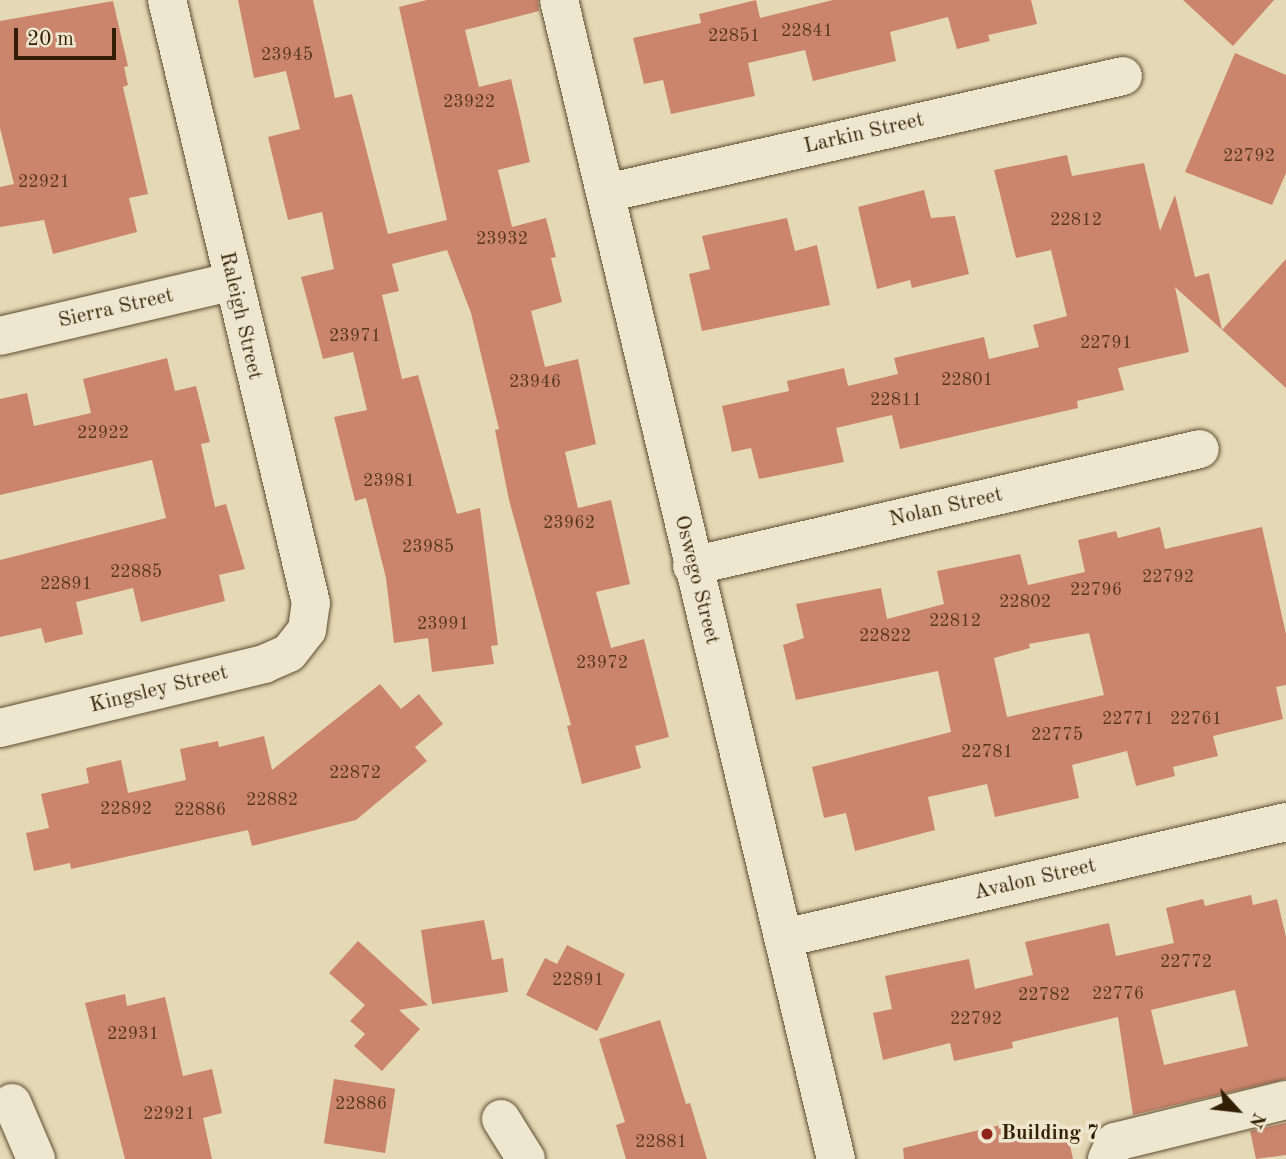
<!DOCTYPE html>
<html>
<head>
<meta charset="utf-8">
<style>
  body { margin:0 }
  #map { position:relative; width:1286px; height:1159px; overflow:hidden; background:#e5d9b5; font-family:"Old Standard TT",serif }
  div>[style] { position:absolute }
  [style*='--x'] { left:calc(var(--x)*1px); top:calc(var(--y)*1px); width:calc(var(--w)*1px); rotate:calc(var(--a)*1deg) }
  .building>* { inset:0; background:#cb856d; transform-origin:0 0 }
  .roads { filter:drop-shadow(0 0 2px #5e4d30) drop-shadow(0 0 2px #5e4d30) }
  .minor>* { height:38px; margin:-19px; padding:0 19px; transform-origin:19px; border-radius:19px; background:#eee6cf }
  .dots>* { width:19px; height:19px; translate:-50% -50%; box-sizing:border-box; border:4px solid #eee6cf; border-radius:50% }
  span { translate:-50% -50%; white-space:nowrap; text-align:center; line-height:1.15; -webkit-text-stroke:7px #eee6cf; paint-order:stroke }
  .number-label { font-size:18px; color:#58381e }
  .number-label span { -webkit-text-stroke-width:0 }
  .street-label { font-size:21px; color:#311e03 }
  .poi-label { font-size:21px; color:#311e03; font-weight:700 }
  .left { translate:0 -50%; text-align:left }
  .north { position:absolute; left:1202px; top:1075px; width:70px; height:70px; -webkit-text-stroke:5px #eee6cf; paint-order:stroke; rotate:117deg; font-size:19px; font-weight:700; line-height:28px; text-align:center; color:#311e03 }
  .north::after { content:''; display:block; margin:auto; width:24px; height:32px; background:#311e03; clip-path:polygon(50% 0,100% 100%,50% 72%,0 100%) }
  .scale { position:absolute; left:14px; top:28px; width:102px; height:32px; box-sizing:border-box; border:4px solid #311e03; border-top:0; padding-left:9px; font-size:21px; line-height:24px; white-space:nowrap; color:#311e03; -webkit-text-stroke:5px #eee6cf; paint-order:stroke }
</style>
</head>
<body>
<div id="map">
  <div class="building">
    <div style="clip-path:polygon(238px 0,313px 0,335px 98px,352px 94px,388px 234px,447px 220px,399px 7px,427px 0,538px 0,539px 11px,465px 30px,479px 87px,511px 79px,520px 117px,530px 162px,498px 170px,512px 227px,546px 218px,556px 257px,551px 258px,562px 302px,531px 311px,545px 367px,578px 359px,596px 444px,565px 452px,578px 508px,611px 500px,630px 584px,596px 592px,611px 648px,644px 639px,669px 737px,635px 746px,641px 768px,582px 784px,567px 726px,571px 725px,509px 500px,495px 430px,499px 429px,471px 313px,447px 250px,392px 264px,399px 291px,382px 295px,402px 379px,418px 375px,457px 514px,480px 508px,498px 645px,491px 646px,494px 664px,432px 672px,428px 638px,394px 643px,386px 578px,366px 498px,355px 501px,334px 417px,367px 410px,353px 352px,323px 359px,301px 277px,334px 269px,322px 212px,288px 220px,268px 137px,300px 129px,286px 71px,254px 78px)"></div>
    <div style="clip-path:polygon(756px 0,760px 18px,833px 0,1031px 0,1037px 24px,988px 35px,990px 41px,957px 49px,948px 17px,890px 32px,896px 61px,813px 81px,805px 50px,748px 63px,755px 96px,671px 114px,663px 80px,644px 84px,633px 38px,701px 23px,699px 14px)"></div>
    <div style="clip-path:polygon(1183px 0,1274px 0,1233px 46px)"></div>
    <div style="clip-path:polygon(113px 1px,128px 66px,124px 67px,128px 85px,123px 87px,148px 194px,129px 198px,137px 232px,53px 254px,44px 220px,0 227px,0 187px,14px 184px,0 128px,0 21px)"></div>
    <div style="clip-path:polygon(1235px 53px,1286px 75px,1286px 173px,1272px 205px,1185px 172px)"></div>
    <div style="clip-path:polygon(1067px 155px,1072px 176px,1144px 163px,1160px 231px,1175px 195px,1195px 277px,1209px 273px,1222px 330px,1286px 259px,1286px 388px,1175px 287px,1189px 352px,1118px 368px,1124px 390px,1077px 401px,1078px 408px,900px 449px,892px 415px,836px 428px,844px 462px,759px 479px,751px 448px,732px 452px,722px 406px,789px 391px,787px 381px,844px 368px,848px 386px,898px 374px,894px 358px,984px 337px,989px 359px,1039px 347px,1033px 325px,1067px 316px,1051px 250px,1016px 258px,994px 170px)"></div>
    <div style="clip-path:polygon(924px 190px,931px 218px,955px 216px,969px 274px,912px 288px,910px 280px,877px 289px,858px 207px)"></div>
    <div style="clip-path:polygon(787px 218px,795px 251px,817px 245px,830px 305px,702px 331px,689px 274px,710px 269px,702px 236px)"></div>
    <div style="clip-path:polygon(167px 358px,175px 391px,196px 386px,210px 442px,201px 444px,215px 507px,226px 504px,245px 569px,219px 575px,225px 601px,141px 622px,133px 588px,76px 602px,83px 634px,45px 643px,41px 628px,0 637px,0 560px,166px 518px,152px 460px,0 495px,0 399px,27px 393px,34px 426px,91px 413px,83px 379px)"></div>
    <div style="clip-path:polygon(evenodd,1160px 527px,1165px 549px,1262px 527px,1286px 634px,1286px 685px,1276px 687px,1283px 719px,1213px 736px,1218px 756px,1173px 767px,1175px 776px,1136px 786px,1127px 751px,1072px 765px,1079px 798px,995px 817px,987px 784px,928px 797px,935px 830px,855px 851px,846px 813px,824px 818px,812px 767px,951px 732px,938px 671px,796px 700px,783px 645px,804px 638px,796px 604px,881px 588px,887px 619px,944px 604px,937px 571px,1020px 554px,1028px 585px,1085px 572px,1078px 540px,1116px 531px,1118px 538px,1160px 527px,1089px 633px,1104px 695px,1007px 717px,994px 658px,1030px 648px,1029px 644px,1089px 633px)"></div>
    <div style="clip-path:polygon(380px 684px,401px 709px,419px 694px,443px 724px,415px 747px,427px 761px,356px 820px,252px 846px,248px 830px,71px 869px,70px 863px,34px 871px,26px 833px,49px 828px,41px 794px,89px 783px,86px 768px,121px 760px,128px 793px,186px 780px,180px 749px,218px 741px,219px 747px,264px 736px,272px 770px)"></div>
    <div style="clip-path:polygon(evenodd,1251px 895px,1253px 905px,1277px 899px,1286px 937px,1286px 1079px,1133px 1115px,1118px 1017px,1012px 1042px,1013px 1048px,954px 1061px,950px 1043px,883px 1060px,873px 1013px,892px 1009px,885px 976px,969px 959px,975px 989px,1033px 975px,1025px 942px,1109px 923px,1116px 956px,1174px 943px,1166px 908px,1203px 899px,1205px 906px,1251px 895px,1235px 990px,1248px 1046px,1164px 1065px,1151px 1010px,1235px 990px)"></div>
    <div style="clip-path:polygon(484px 920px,492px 960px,503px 958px,508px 992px,432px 1004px,421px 930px)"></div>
    <div style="clip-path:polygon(358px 941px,428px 1005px,399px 1010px,420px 1029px,382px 1071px,354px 1046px,365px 1034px,350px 1021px,365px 1005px,329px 973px)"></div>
    <div style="clip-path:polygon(567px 945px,625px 974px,597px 1031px,526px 995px,545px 958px,557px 964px)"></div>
    <div style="clip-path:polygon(125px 994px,127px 1006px,165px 997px,183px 1076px,212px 1069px,222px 1113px,203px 1118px,212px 1159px,125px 1159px,85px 1003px)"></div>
    <div style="clip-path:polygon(660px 1020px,686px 1104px,690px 1103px,707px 1159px,626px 1159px,616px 1125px,625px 1122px,599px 1039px)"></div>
    <div style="left:334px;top:1079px;width:62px;height:65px;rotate:9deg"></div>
    <div style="clip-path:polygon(1009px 1123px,1013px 1141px,1067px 1131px,1073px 1159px,904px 1159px,903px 1148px)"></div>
    <div style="clip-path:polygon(1286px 1123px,1286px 1155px,1256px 1159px,1250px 1131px)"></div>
  </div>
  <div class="roads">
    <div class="minor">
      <div style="--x:559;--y:0;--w:1192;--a:76.56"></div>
      <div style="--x:606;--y:193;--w:530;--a:-12.75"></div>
      <div style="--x:0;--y:336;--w:237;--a:-13.2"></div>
      <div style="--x:692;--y:566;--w:521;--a:-12.97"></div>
      <div style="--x:0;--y:728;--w:272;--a:-13.6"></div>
      <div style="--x:264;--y:664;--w:27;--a:-24"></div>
      <div style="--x:289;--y:653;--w:29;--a:-52"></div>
      <div style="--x:307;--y:630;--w:27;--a:-82"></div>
      <div style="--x:311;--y:603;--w:620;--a:-103.43"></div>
      <div style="--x:784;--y:938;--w:515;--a:-13.01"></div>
      <div style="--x:12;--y:1103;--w:61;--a:66.8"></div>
      <div style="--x:501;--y:1119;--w:47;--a:58"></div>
      <div style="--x:1107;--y:1159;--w:19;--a:-65"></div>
      <div style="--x:1115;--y:1142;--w:176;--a:-13.8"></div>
    </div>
  </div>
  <div class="dots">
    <div style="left:987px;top:1134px;background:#8f2418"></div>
  </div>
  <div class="number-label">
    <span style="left:807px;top:31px">22841</span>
    <span style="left:734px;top:36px">22851</span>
    <span style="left:287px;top:55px">23945</span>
    <span style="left:469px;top:102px">23922</span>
    <span style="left:1249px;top:156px">22792</span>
    <span style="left:44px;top:182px">22921</span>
    <span style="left:1076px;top:220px">22812</span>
    <span style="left:502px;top:239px">23932</span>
    <span style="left:355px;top:336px">23971</span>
    <span style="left:1106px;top:343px">22791</span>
    <span style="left:967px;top:380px">22801</span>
    <span style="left:535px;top:382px">23946</span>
    <span style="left:896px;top:400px">22811</span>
    <span style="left:103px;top:433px">22922</span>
    <span style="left:389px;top:481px">23981</span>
    <span style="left:569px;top:523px">23962</span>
    <span style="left:428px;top:547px">23985</span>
    <span style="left:136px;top:572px">22885</span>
    <span style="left:1168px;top:577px">22792</span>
    <span style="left:66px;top:584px">22891</span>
    <span style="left:1096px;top:590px">22796</span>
    <span style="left:1025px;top:602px">22802</span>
    <span style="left:955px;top:621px">22812</span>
    <span style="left:443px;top:624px">23991</span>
    <span style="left:885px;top:636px">22822</span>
    <span style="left:602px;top:663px">23972</span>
    <span style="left:1128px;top:719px">22771</span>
    <span style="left:1196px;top:719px">22761</span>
    <span style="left:1057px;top:735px">22775</span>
    <span style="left:987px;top:752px">22781</span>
    <span style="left:355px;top:773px">22872</span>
    <span style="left:272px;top:800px">22882</span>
    <span style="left:126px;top:809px">22892</span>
    <span style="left:200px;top:810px">22886</span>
    <span style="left:1186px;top:962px">22772</span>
    <span style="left:578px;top:980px">22891</span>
    <span style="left:1118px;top:994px">22776</span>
    <span style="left:1044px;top:995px">22782</span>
    <span style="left:976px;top:1019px">22792</span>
    <span style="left:133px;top:1034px">22931</span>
    <span style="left:361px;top:1104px">22886</span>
    <span style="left:169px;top:1114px">22921</span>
    <span style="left:661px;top:1142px">22881</span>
  </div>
  <div class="street-label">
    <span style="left:864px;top:134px;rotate:-13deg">Larkin Street</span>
    <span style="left:116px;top:309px;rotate:-13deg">Sierra Street</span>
    <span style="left:240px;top:316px;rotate:77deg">Raleigh Street</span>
    <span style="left:946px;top:508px;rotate:-13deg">Nolan Street</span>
    <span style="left:696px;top:580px;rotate:76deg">Oswego Street</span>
    <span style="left:159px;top:690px;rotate:-14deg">Kingsley Street</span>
    <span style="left:1035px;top:880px;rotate:-13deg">Avalon Street</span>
  </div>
  <div class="poi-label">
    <span class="left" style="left:1001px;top:1134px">Building 7</span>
  </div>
  <div class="north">N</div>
  <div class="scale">20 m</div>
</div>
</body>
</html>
